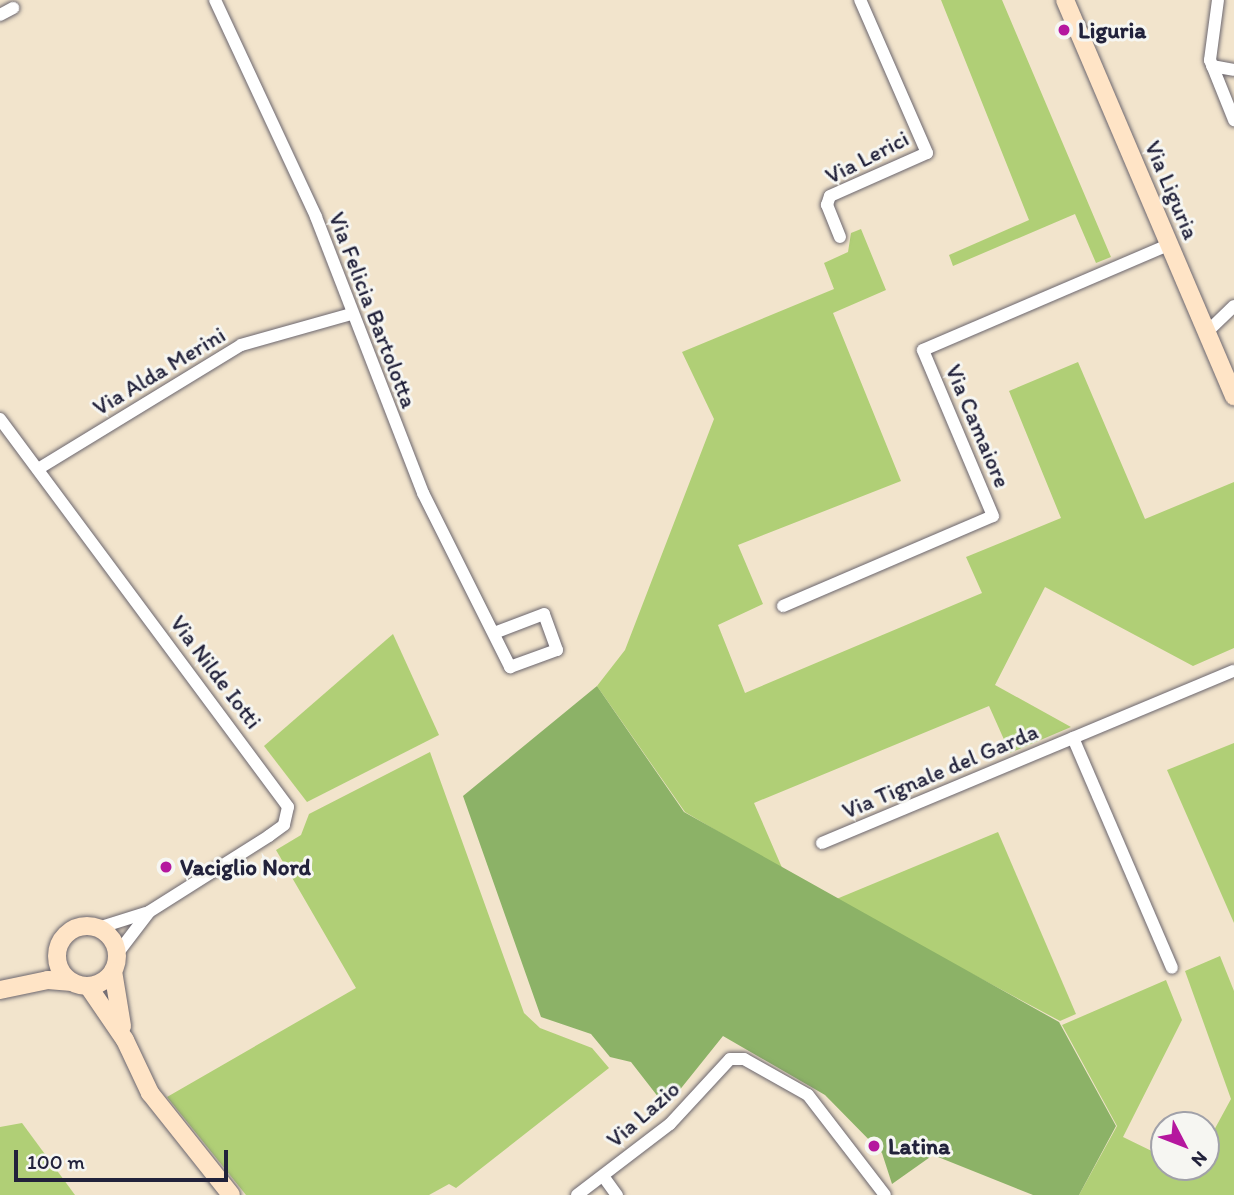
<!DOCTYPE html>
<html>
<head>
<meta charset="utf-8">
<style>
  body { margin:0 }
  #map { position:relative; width:1234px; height:1195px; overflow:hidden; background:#f2e4cc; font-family:Itim,sans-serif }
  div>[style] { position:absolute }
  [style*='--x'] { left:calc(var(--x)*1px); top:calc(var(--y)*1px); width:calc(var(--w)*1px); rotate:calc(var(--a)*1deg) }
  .green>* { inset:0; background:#b0cf76 }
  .forest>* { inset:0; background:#8cb267 }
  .roads { filter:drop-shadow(0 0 2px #6b666e) drop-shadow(0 0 2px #6b666e) }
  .street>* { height:12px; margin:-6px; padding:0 6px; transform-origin:6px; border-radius:6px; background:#fff }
  .secondary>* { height:18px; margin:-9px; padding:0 9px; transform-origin:9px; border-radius:9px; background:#ffe4c6 }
  .secondary>.ring { margin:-9px; padding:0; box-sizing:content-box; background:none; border:18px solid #ffe4c6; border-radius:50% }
  .dots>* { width:19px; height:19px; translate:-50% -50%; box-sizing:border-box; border:4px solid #f6f6f2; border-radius:50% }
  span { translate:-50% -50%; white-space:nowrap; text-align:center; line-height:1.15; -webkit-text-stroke:6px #f6f6f2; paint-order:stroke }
  .poi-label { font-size:23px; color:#22223b; font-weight:700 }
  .left { translate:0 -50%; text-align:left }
  .street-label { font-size:23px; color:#22223b }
  .north { position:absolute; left:1150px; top:1111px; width:70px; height:70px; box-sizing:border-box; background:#f6f6f2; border:2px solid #a1a1a9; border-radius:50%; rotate:132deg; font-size:19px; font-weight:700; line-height:28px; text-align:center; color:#22223b }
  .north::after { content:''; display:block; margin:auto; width:24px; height:32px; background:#b5179e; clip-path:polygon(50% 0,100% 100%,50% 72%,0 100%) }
  .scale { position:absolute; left:14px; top:1150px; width:214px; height:32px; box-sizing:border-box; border:4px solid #22223b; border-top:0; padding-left:9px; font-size:21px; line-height:24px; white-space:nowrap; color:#22223b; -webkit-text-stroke:5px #f6f6f2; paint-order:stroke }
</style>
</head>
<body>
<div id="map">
  <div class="green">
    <div style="clip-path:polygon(941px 0,1002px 0,1111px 257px,1096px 263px,1075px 214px,953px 266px,949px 255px,1029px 220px)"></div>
    <div style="clip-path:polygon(861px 229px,886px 290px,833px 313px,901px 481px,738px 545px,763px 604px,718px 625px,745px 693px,982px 593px,966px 557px,1061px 518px,1009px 391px,1078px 362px,1145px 519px,1234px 482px,1234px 648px,1193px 666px,1045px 587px,995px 685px,1071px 727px,1010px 753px,989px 706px,754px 803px,783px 870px,685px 812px,597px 686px,625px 650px,714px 419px,682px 352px,834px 289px,824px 263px,848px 252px,851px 233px)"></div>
    <div style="clip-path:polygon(393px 634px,439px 735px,307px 802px,264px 746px)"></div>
    <div style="clip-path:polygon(1234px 743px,1234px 923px,1167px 770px)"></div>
    <div style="clip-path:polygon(430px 752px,524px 1013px,540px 1028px,592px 1048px,609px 1068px,456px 1188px,449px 1184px,429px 1195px,246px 1195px,167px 1097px,356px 988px,276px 850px,301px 835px,309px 814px)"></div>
    <div style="clip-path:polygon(998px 832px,1076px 1014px,1060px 1021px,834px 900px)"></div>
    <div style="clip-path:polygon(1220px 956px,1234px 991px,1234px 1195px,1079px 1195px,1117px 1126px,1062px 1025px,1166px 980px,1182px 1020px,1123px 1137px,1164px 1157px,1164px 1167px,1206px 1167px,1206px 1145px,1231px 1099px,1185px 971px)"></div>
    <div style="clip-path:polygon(22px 1123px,75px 1195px,0 1195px,0 1127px)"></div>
  </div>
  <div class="forest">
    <div style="clip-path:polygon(597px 686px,684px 812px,1059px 1022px,1116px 1126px,1079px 1195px,1033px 1195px,933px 1155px,892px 1184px,882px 1153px,825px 1095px,723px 1036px,666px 1107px,631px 1062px,610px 1057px,591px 1034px,541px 1017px,463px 796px)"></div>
  </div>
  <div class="roads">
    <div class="street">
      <div style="--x:215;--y:0;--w:239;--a:65"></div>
      <div style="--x:316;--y:217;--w:296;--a:68.8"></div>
      <div style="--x:423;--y:493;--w:195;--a:63.4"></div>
      <div style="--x:510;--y:667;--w:50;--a:-19.9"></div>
      <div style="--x:557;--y:650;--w:38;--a:-110"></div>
      <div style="--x:544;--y:614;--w:53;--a:159.2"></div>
      <div style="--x:1218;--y:0;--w:61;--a:97.6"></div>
      <div style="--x:1210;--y:60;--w:65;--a:68.2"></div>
      <div style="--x:0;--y:15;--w:15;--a:-28"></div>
      <div style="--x:1212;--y:66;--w:22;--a:10"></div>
      <div style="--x:840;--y:237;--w:35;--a:-112"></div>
      <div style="--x:827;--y:205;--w:9;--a:-72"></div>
      <div style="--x:830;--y:196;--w:106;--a:-23.9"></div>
      <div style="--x:927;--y:153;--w:167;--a:-113.6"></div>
      <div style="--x:1206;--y:333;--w:39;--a:-44"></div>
      <div style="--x:0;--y:419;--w:483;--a:53.4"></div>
      <div style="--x:288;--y:807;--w:18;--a:103"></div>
      <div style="--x:284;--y:825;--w:19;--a:144"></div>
      <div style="--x:269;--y:836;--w:142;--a:147.7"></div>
      <div style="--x:149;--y:912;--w:53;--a:127.3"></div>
      <div style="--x:38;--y:469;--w:238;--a:-31.4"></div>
      <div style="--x:241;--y:345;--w:114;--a:-15.7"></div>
      <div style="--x:783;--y:606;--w:228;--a:-23.2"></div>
      <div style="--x:993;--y:516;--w:180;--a:-112.9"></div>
      <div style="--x:923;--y:350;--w:267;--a:-23.2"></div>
      <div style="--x:1073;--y:738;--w:250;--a:66.7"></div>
      <div style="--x:822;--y:843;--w:446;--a:-22.7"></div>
      <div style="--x:98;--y:928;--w:50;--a:-17.4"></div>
      <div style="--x:603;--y:1176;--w:24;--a:54"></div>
      <div style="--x:577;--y:1195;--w:117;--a:-37.4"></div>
      <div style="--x:670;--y:1124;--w:88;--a:-47.3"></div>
      <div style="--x:730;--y:1059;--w:14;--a:0"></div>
      <div style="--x:744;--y:1059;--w:73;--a:29.4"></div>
      <div style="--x:808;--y:1095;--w:126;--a:52.4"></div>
    </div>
    <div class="secondary">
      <div style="--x:1065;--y:0;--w:431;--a:66.9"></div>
      <div class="ring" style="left:57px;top:926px;width:42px;height:42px"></div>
      <div style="--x:113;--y:971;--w:56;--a:80.7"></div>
      <div style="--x:88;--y:986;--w:65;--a:55.6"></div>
      <div style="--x:125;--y:1040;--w:59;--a:64.7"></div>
      <div style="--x:150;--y:1093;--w:130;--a:51.5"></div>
      <div style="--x:0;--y:990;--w:49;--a:-11.8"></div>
      <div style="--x:48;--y:980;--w:24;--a:5"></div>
    </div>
  </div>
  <div class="dots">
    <div style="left:1064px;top:30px;background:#b5179e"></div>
    <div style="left:166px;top:867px;background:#b5179e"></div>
    <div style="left:874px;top:1146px;background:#b5179e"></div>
  </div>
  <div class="poi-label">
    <span class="left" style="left:1078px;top:30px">Liguria</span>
    <span class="left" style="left:180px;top:867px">Vaciglio Nord</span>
    <span class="left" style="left:888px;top:1146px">Latina</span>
  </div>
  <div class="street-label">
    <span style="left:867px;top:157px;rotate:-27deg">Via Lerici</span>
    <span style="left:1172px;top:190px;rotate:67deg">Via Liguria</span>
    <span style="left:373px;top:310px;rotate:69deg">Via Felicia Bartolotta</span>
    <span style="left:159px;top:371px;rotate:-31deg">Via Alda Merini</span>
    <span style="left:978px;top:426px;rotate:67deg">Via Camaiore</span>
    <span style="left:216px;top:672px;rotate:53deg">Via Nilde Iotti</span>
    <span style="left:940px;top:771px;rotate:-23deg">Via Tignale del Garda</span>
    <span style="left:643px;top:1114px;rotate:-41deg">Via Lazio</span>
  </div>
  <div class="north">N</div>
  <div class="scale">100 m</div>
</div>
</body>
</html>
